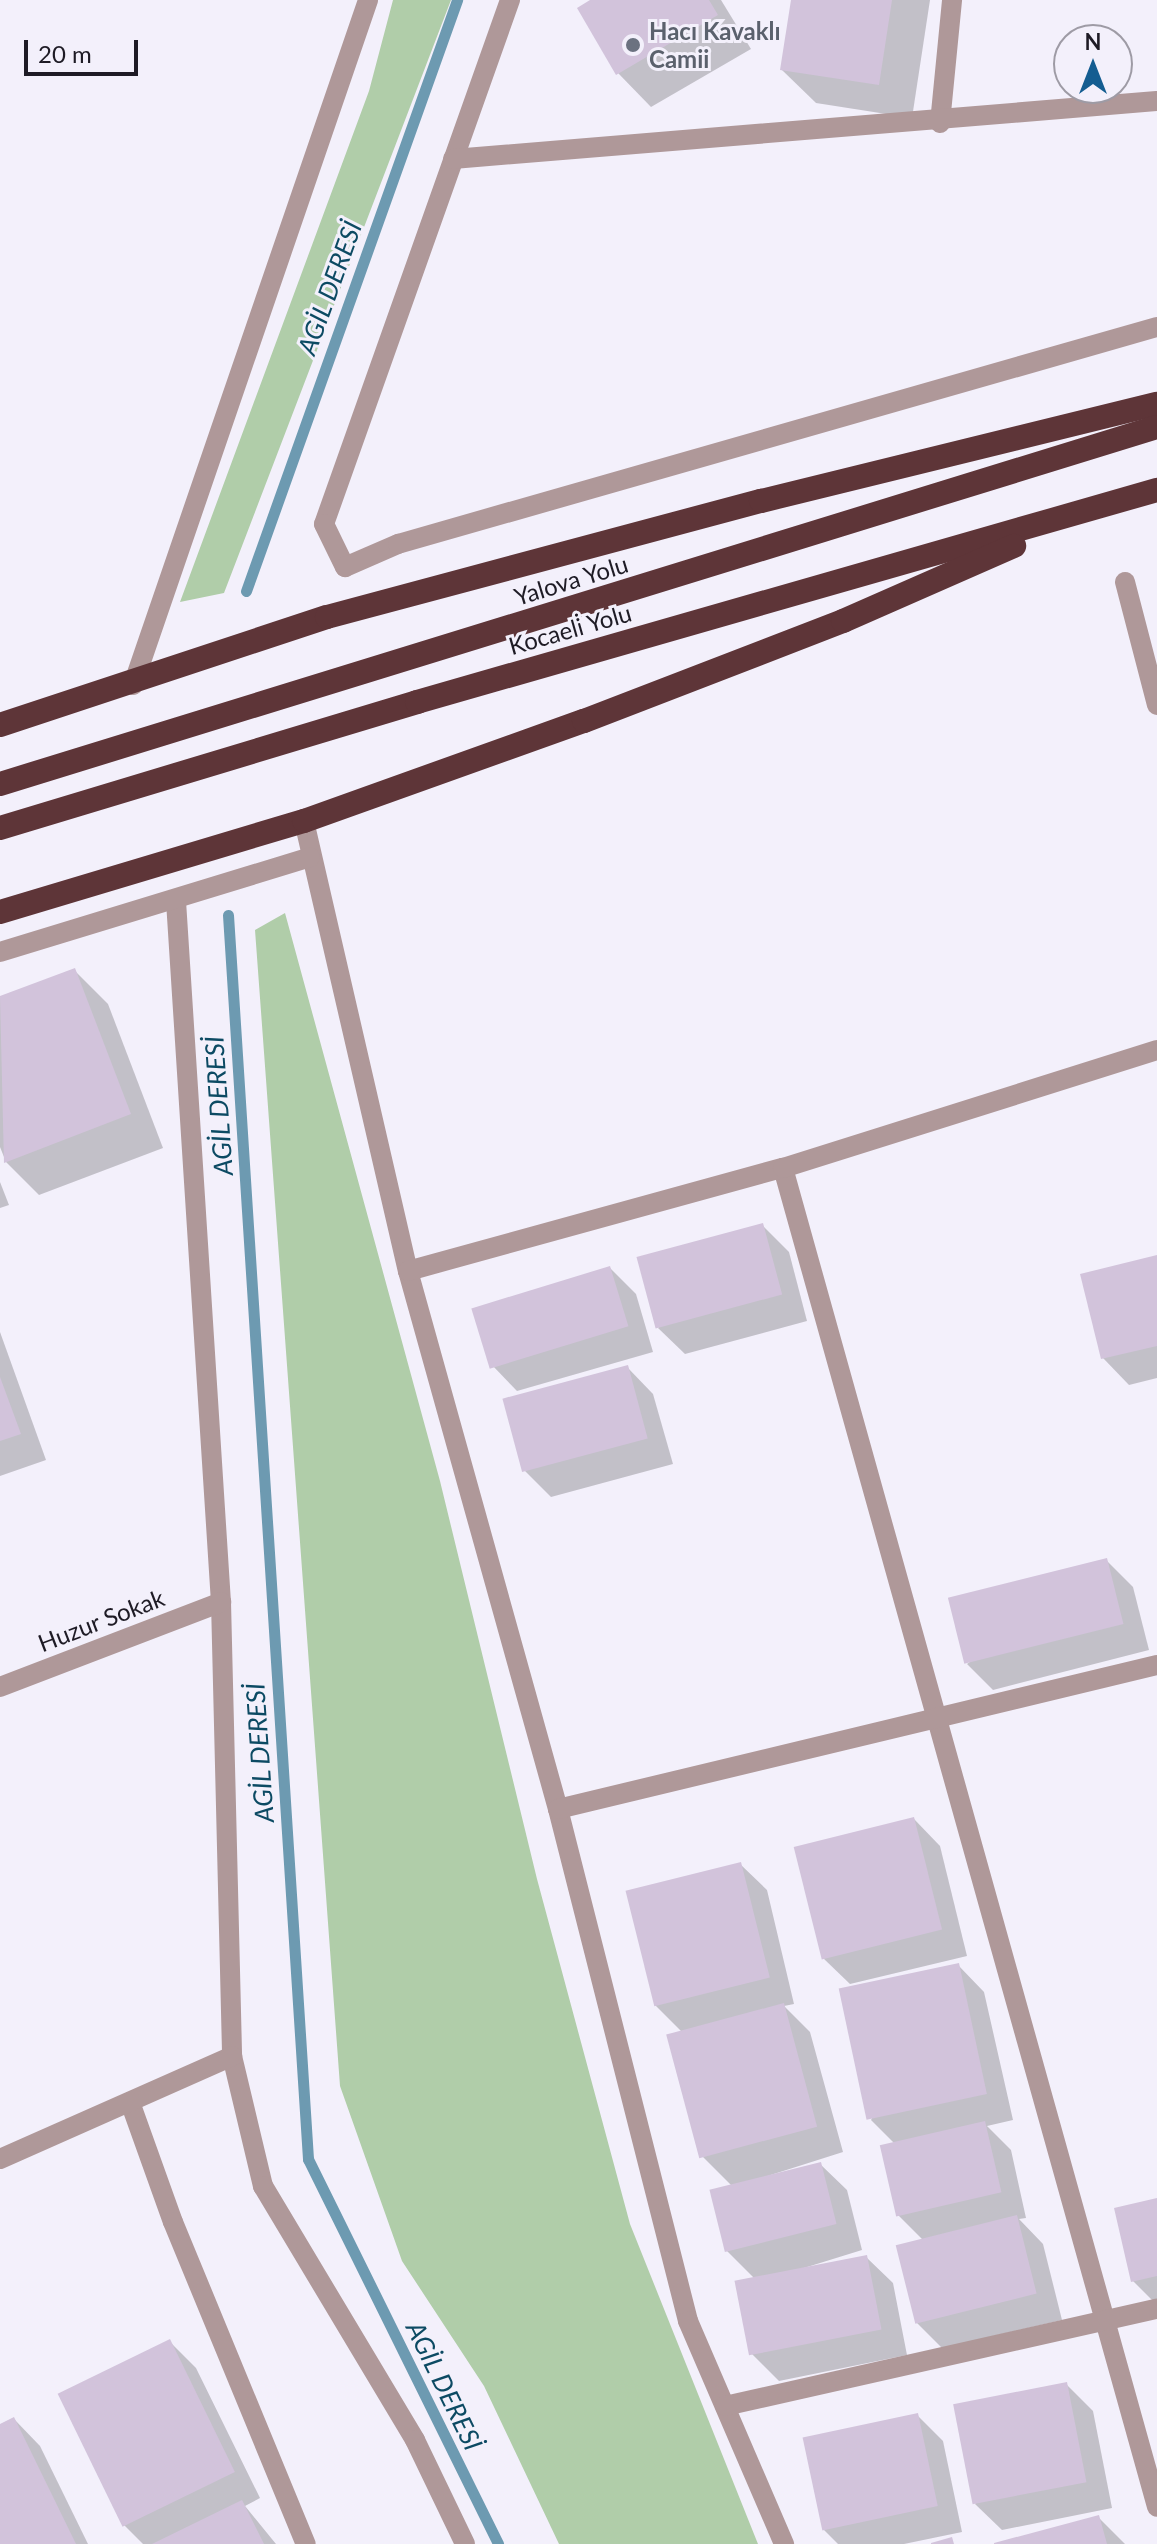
<!DOCTYPE html>
<html>
<head>
<meta charset="utf-8">
<style>
  body { margin:0 }
  #map { position:relative; width:1157px; height:2544px; overflow:hidden; background:#f3f0fb; font-family:Lato,sans-serif }
  div>[style] { position:absolute }
  .green>* { inset:0; background:#b0cda9 }
  .shadow>* { inset:0; background:#0003 }
  .stream>* { height:11px; margin:-5.5px; padding:0 5.5px; transform-origin:5.5px; border-radius:5.5px; background:#6d9ab1 }
  .building>* { inset:0; background:#d2c3db; transform-origin:0 0 }
  .minor>* { height:20px; margin:-10px; padding:0 10px; transform-origin:10px; border-radius:10px; background:#af9899 }
  .highway>* { height:24px; margin:-12px; padding:0 12px; transform-origin:12px; border-radius:12px; background:#5e3538 }
  .dots>* { width:22px; height:22px; translate:-50% -50%; box-sizing:border-box; border:4px solid #f3f0fb; border-radius:50% }
  span { translate:-50% -50%; white-space:nowrap; text-align:center; line-height:1.15; -webkit-text-stroke:6px #f3f0fb; paint-order:stroke }
  .worship-label { font-size:24px; color:#5b616d; font-weight:700 }
  .left { translate:0 -50%; text-align:left }
  .street-label { font-size:24px; color:#1e1b25 }
  .water-label { font-size:26px; color:#0c4a63; font-style:italic }
  .north { position:absolute; left:1053px; top:24px; width:80px; height:80px; box-sizing:border-box; background:#f3f0fb; border:2px solid #9e9ba5; border-radius:50%; rotate:0deg; font-size:22px; font-weight:700; line-height:32px; text-align:center; color:#1e1b25 }
  .north::after { content:''; display:block; margin:auto; width:28px; height:36px; background:#145d91; clip-path:polygon(50% 0,100% 100%,50% 72%,0 100%) }
  .scale { position:absolute; left:24px; top:40px; width:114px; height:36px; box-sizing:border-box; border:4px solid #1e1b25; border-top:0; padding-left:10px; font-size:24px; line-height:28px; white-space:nowrap; color:#1e1b25; -webkit-text-stroke:6px #f3f0fb; paint-order:stroke }
</style>
</head>
<body>
<div id="map">
  <div class="green">
    <div style="clip-path:polygon(393px 0,451px 0,224px 593px,180px 602px,369px 91px)"></div>
    <div style="clip-path:polygon(285px 913px,440px 1481px,537px 1879px,630px 2224px,758px 2544px,559px 2544px,484px 2386px,402px 2261px,340px 2086px,255px 930px)"></div>
  </div>
  <div class="shadow">
    <div style="clip-path:polygon(594px 0,721px 0,751px 49px,651px 107px,618px 73px)"></div>
    <div style="clip-path:polygon(793px 0,930px 0,912px 118px,816px 103px,782px 70px)"></div>
    <div style="clip-path:polygon(74px 970px,108px 1004px,163px 1148px,39px 1195px,6px 1162px,0 1147px,0 998px)"></div>
    <div style="clip-path:polygon(0 1182px,9px 1205px,0 1208px)"></div>
    <div style="clip-path:polygon(762px 1225px,789px 1252px,807px 1321px,685px 1354px,658px 1328px)"></div>
    <div style="clip-path:polygon(1157px 1257px,1157px 1378px,1129px 1385px,1103px 1358px)"></div>
    <div style="clip-path:polygon(610px 1268px,636px 1294px,653px 1352px,517px 1391px,491px 1364px)"></div>
    <div style="clip-path:polygon(0 1332px,46px 1460px,0 1476px)"></div>
    <div style="clip-path:polygon(627px 1367px,653px 1394px,673px 1464px,551px 1497px,525px 1471px)"></div>
    <div style="clip-path:polygon(1106px 1560px,1133px 1587px,1149px 1650px,993px 1690px,967px 1664px)"></div>
    <div style="clip-path:polygon(914px 1819px,940px 1846px,967px 1956px,850px 1984px,823px 1958px)"></div>
    <div style="clip-path:polygon(740px 1864px,767px 1890px,794px 2004px,784px 2006px,810px 2032px,843px 2152px,752px 2181px,820px 2164px,847px 2190px,862px 2250px,791px 2272px,866px 2257px,893px 2283px,907px 2355px,779px 2381px,752px 2354px,755px 2279px,727px 2251px,732px 2186px,703px 2157px,683px 2033px,654px 2004px)"></div>
    <div style="clip-path:polygon(958px 1965px,984px 1992px,1013px 2120px,987px 2126px,1011px 2150px,1026px 2218px,1019px 2219px,1043px 2244px,1062px 2320px,942px 2348px,916px 2322px,923px 2240px,897px 2214px,895px 2144px,871px 2120px)"></div>
    <div style="clip-path:polygon(1157px 2200px,1157px 2305px,1133px 2281px)"></div>
    <div style="clip-path:polygon(169px 2341px,196px 2368px,260px 2498px,245px 2506px,276px 2544px,143px 2544px,124px 2525px)"></div>
    <div style="clip-path:polygon(1066px 2384px,1093px 2411px,1112px 2508px,1002px 2530px,975px 2504px)"></div>
    <div style="clip-path:polygon(917px 2415px,943px 2441px,962px 2532px,904px 2544px,838px 2544px,823px 2529px)"></div>
    <div style="clip-path:polygon(14px 2419px,40px 2446px,88px 2544px,0 2544px,0 2426px)"></div>
    <div style="clip-path:polygon(1098px 2517px,1125px 2544px,998px 2544px)"></div>
  </div>
  <div class="stream">
    <div style="left:246px;top:591px;width:628px;rotate:-70.35deg"></div>
    <div style="left:228px;top:915px;width:1247px;rotate:86.32deg"></div>
    <div style="left:308px;top:2159px;width:429px;rotate:63.7deg"></div>
  </div>
  <div class="building">
    <div style="clip-path:polygon(590px 0,709px 0,718px 15px,616px 75px,577px 8px)"></div>
    <div style="clip-path:polygon(791px 0,892px 0,879px 85px,780px 70px)"></div>
    <div style="clip-path:polygon(75px 968px,131px 1114px,4px 1163px,0 996px)"></div>
    <div style="left:763px;top:1223px;width:74px;height:131px;rotate:75deg"></div>
    <div style="clip-path:polygon(1157px 1255px,1157px 1346px,1101px 1359px,1080px 1274px)"></div>
    <div style="left:610px;top:1266px;width:63px;height:145px;rotate:73deg"></div>
    <div style="left:628px;top:1365px;width:76px;height:130px;rotate:75deg"></div>
    <div style="clip-path:polygon(0 1377px,21px 1434px,0 1441px)"></div>
    <div style="left:1107px;top:1558px;width:68px;height:164px;rotate:76deg"></div>
    <div style="left:914px;top:1817px;width:116px;height:124px;rotate:76deg"></div>
    <div style="left:741px;top:1862px;width:119px;height:119px;rotate:76deg"></div>
    <div style="left:959px;top:1963px;width:134px;height:123px;rotate:78deg"></div>
    <div style="left:784px;top:2003px;width:128px;height:122px;rotate:75deg"></div>
    <div style="left:985px;top:2121px;width:73px;height:108px;rotate:77deg"></div>
    <div style="left:821px;top:2162px;width:64px;height:115px;rotate:76deg"></div>
    <div style="clip-path:polygon(1157px 2198px,1157px 2276px,1131px 2282px,1114px 2208px)"></div>
    <div style="left:1017px;top:2215px;width:81px;height:125px;rotate:76deg"></div>
    <div style="left:867px;top:2255px;width:76px;height:135px;rotate:79deg"></div>
    <div style="left:170px;top:2339px;width:148px;height:125px;rotate:64deg"></div>
    <div style="left:1067px;top:2382px;width:102px;height:116px;rotate:79deg"></div>
    <div style="left:918px;top:2413px;width:95px;height:118px;rotate:78deg"></div>
    <div style="clip-path:polygon(14px 2417px,76px 2544px,0 2544px,0 2424px)"></div>
    <div style="clip-path:polygon(242px 2500px,264px 2544px,152px 2544px)"></div>
    <div style="clip-path:polygon(1099px 2515px,1107px 2544px,994px 2544px,994px 2543px)"></div>
    <div style="clip-path:polygon(952px 2537px,954px 2544px,931px 2544px,931px 2543px)"></div>
  </div>
  <div class="minor">
    <div style="left:510px;top:0;width:556px;rotate:109.54deg"></div>
    <div style="left:324px;top:524px;width:48px;rotate:64deg"></div>
    <div style="left:345px;top:567px;width:58px;rotate:-23.5deg"></div>
    <div style="left:398px;top:544px;width:789px;rotate:-15.96deg"></div>
    <div style="left:940px;top:123px;width:124px;rotate:-84.4deg"></div>
    <div style="left:453px;top:159px;width:706px;rotate:-4.71deg"></div>
    <div style="left:1125px;top:582px;width:127px;rotate:75.4deg"></div>
    <div style="left:133px;top:685px;width:724px;rotate:-71.06deg"></div>
    <div style="left:304px;top:821px;width:462px;rotate:77deg"></div>
    <div style="left:408px;top:1271px;width:559px;rotate:74.42deg"></div>
    <div style="left:558px;top:1809px;width:528px;rotate:75.75deg"></div>
    <div style="left:688px;top:2321px;width:243px;rotate:66.7deg"></div>
    <div style="left:176px;top:901px;width:702px;rotate:86.33deg"></div>
    <div style="left:221px;top:1602px;width:454px;rotate:88.6deg"></div>
    <div style="left:232px;top:2056px;width:134px;rotate:76.6deg"></div>
    <div style="left:263px;top:2186px;width:296px;rotate:59.1deg"></div>
    <div style="left:415px;top:2440px;width:115px;rotate:64.3deg"></div>
    <div style="left:0;top:952px;width:324px;rotate:-17deg"></div>
    <div style="left:783px;top:1168px;width:1390px;rotate:74.39deg"></div>
    <div style="left:408px;top:1271px;width:389px;rotate:-15.4deg"></div>
    <div style="left:783px;top:1168px;width:392px;rotate:-17.5deg"></div>
    <div style="left:0;top:1687px;width:237px;rotate:-21deg"></div>
    <div style="left:558px;top:1809px;width:616px;rotate:-13.52deg"></div>
    <div style="left:130px;top:2102px;width:127px;rotate:70.3deg"></div>
    <div style="left:173px;top:2222px;width:348px;rotate:67.6deg"></div>
    <div style="left:0;top:2159px;width:254px;rotate:-23.9deg"></div>
    <div style="left:725px;top:2406px;width:443px;rotate:-12.7deg"></div>
  </div>
  <div class="highway">
    <div style="left:0;top:725px;width:344px;rotate:-18.3deg"></div>
    <div style="left:327px;top:617px;width:449px;rotate:-15deg"></div>
    <div style="left:761px;top:501px;width:408px;rotate:-13.8deg"></div>
    <div style="left:0;top:784px;width:1211px;rotate:-17.15deg"></div>
    <div style="left:0;top:828px;width:436px;rotate:-16.8deg"></div>
    <div style="left:417px;top:702px;width:770px;rotate:-15.99deg"></div>
    <div style="left:0;top:912px;width:317px;rotate:-16.7deg"></div>
    <div style="left:304px;top:821px;width:297px;rotate:-19.7deg"></div>
    <div style="left:584px;top:721px;width:278px;rotate:-21.1deg"></div>
    <div style="left:843px;top:621px;width:187px;rotate:-23.7deg"></div>
  </div>
  <div class="dots">
    <div style="left:633px;top:45px;background:#6b7280"></div>
  </div>
  <div class="worship-label">
    <span class="left" style="left:649px;top:45px">Hacı Kavaklı<br>Camii</span>
  </div>
  <div class="street-label">
    <span style="left:571px;top:580px;rotate:-17deg">Yalova Yolu</span>
    <span style="left:570px;top:629px;rotate:-16deg">Kocaeli̇ Yolu</span>
    <span style="left:101px;top:1620px;rotate:-21deg">Huzur Sokak</span>
  </div>
  <div class="water-label">
    <span style="left:330px;top:288px;rotate:-70deg">AGİL DERESİ</span>
    <span style="left:219px;top:1106px;rotate:-94deg">AGİL DERESİ</span>
    <span style="left:260px;top:1753px;rotate:-94deg">AGİL DERESİ</span>
    <span style="left:444px;top:2386px;rotate:64deg">AGİL DERESİ</span>
  </div>
  <div class="north">N</div>
  <div class="scale">20 m</div>
</div>
</body>
</html>
